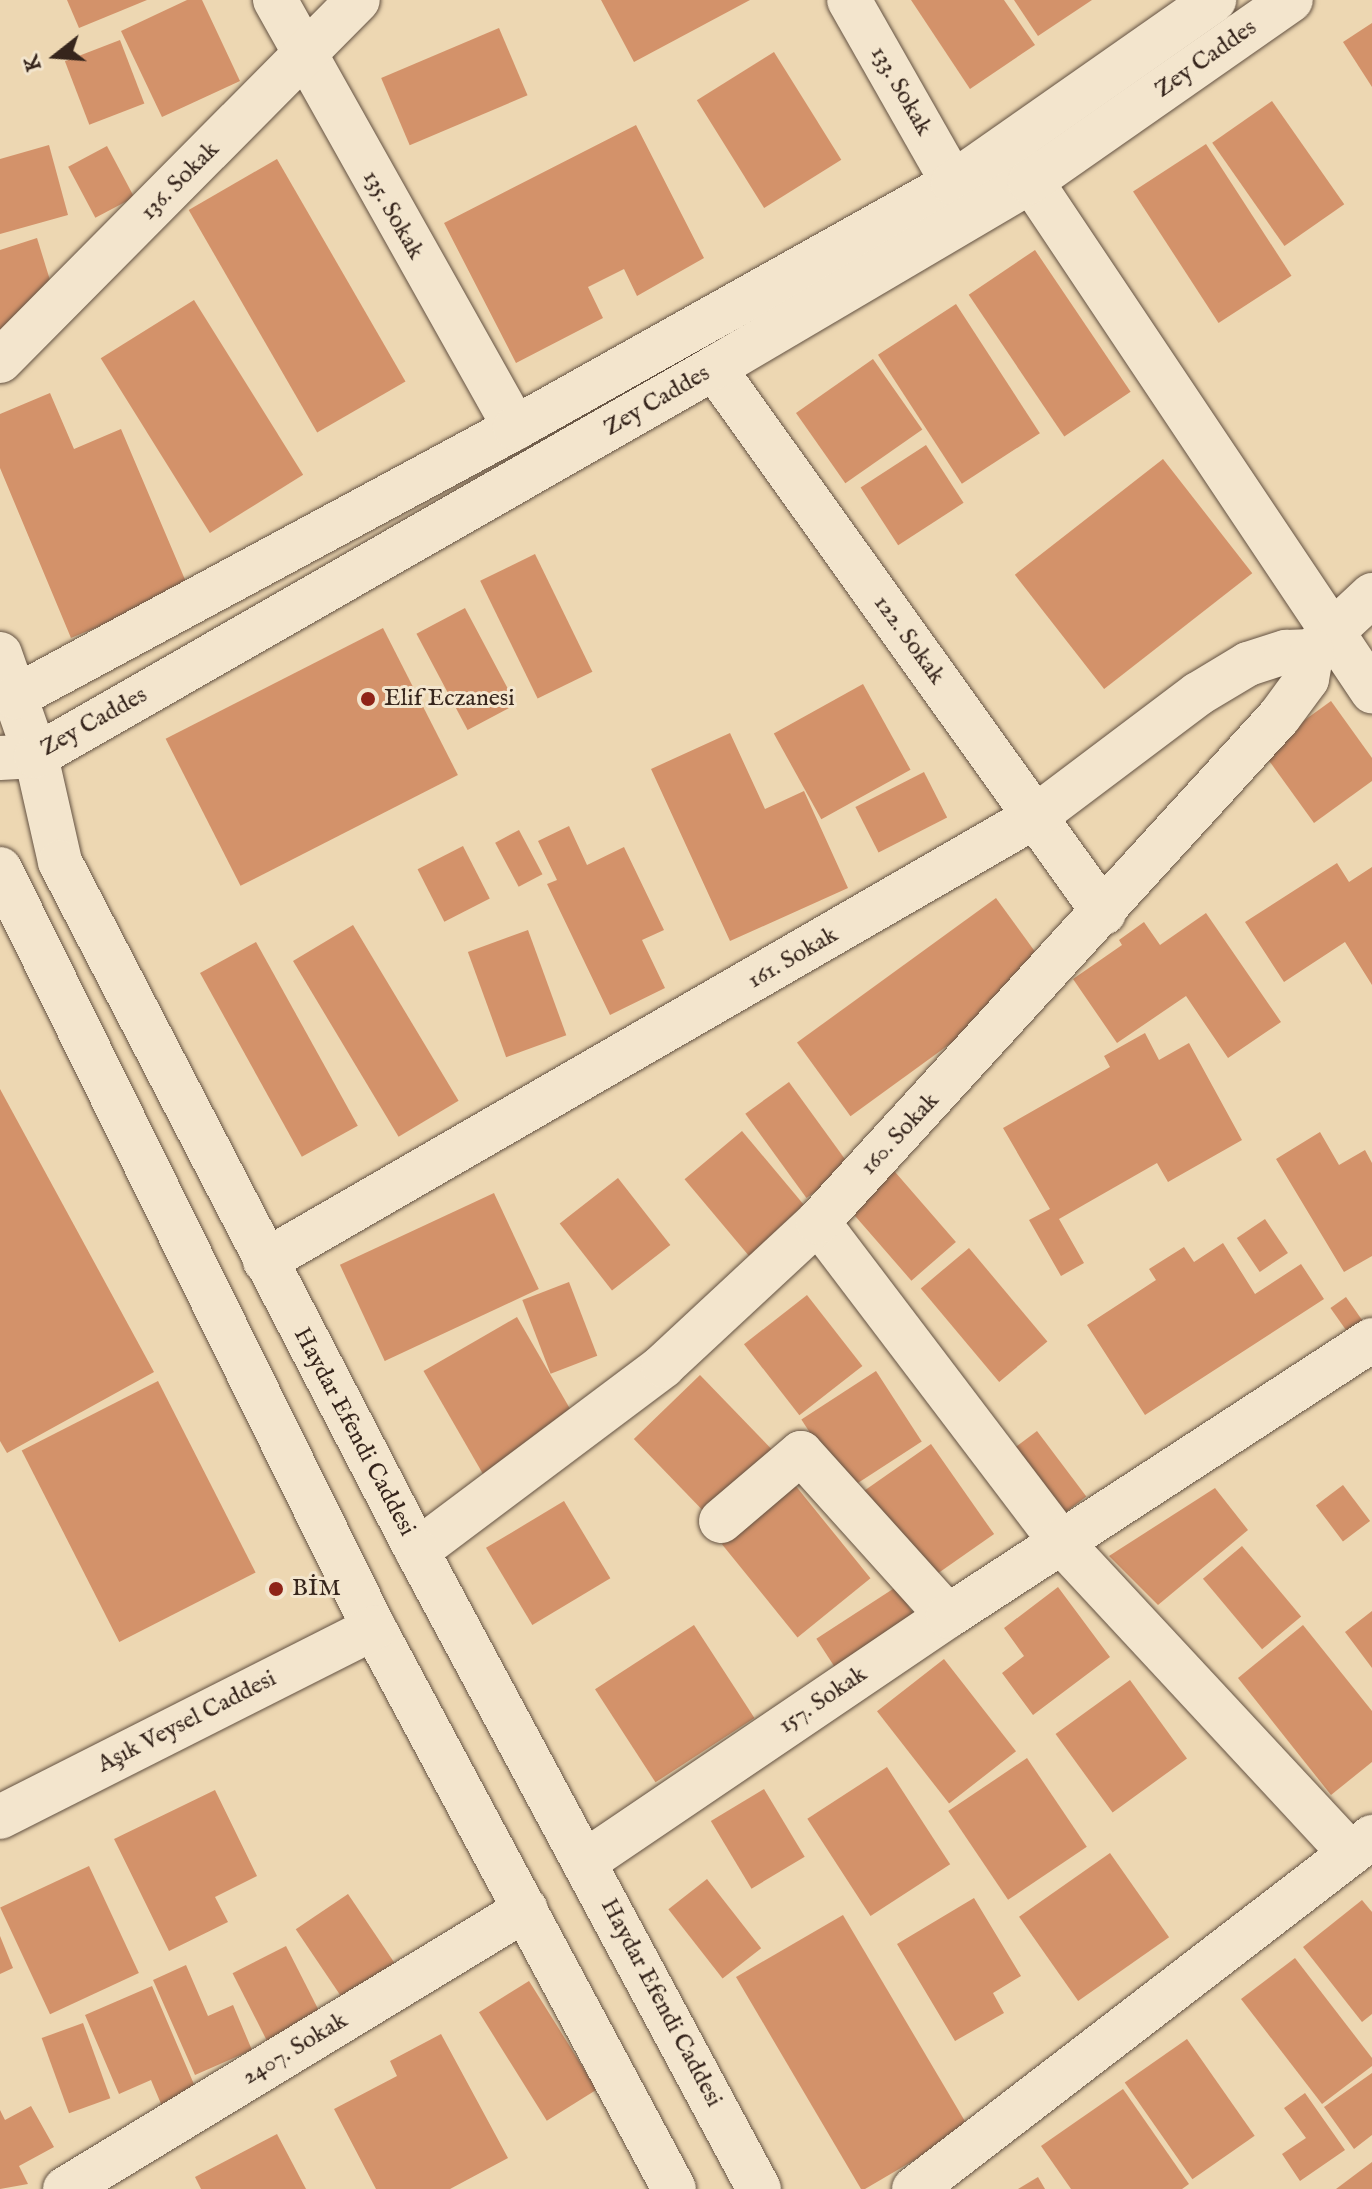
<!DOCTYPE html>
<html>
<head>
<meta charset="utf-8">
<style>
  body { margin:0 }
  #map { position:relative; width:1372px; height:2189px; overflow:hidden; background:#edd7b2; font-family:"IM FELL English",serif }
  div>[style] { position:absolute }
  .building>* { inset:0; background:#d3926a; transform-origin:0 0 }
  .roads { filter:drop-shadow(0 0 2px #645242) drop-shadow(0 0 2px #645242) }
  .street>* { height:44px; margin:-22px; padding:0 22px; transform-origin:22px; border-radius:22px; background:#f3e5cd }
  .secondary>* { height:44px; margin:-22px; padding:0 22px; transform-origin:22px; border-radius:22px; background:#f3e5cd }
  .dots>* { width:22px; height:22px; translate:-50% -50%; box-sizing:border-box; border:4px solid #f3e5cd; border-radius:50% }
  span { translate:-50% -50%; white-space:nowrap; text-align:center; line-height:1.15; -webkit-text-stroke:6px #f3e5cd; paint-order:stroke }
  .street-label { font-size:24px; color:#36251c }
  .poi-label { font-size:24px; color:#36251c }
  .left { translate:0 -50%; text-align:left }
  .north { position:absolute; left:16px; top:16px; width:80px; height:80px; -webkit-text-stroke:6px #f3e5cd; paint-order:stroke; rotate:253deg; font-size:22px; font-weight:700; line-height:32px; text-align:center; color:#36251c }
  .north::after { content:''; display:block; margin:auto; width:28px; height:36px; background:#36251c; clip-path:polygon(50% 0,100% 100%,50% 72%,0 100%) }
</style>
</head>
<body>
<div id="map">
  <div class="building">
    <div style="clip-path:polygon(67px 0,147px 0,79px 28px)"></div>
    <div style="clip-path:polygon(187px 0,202px 0,240px 81px,162px 117px,121px 31px)"></div>
    <div style="clip-path:polygon(601px 0,750px 0,634px 62px)"></div>
    <div style="clip-path:polygon(911px 0,1004px 0,1035px 45px,970px 89px)"></div>
    <div style="clip-path:polygon(1014px 0,1092px 0,1038px 36px)"></div>
    <div style="clip-path:polygon(1372px 23px,1372px 87px,1343px 42px)"></div>
    <div style="left:499px;top:28px;width:73px;height:128px;rotate:67deg"></div>
    <div style="left:120px;top:40px;width:68px;height:59px;rotate:69deg"></div>
    <div style="left:774px;top:52px;width:127px;height:91px;rotate:58deg"></div>
    <div style="left:1272px;top:101px;width:126px;height:73px;rotate:55deg"></div>
    <div style="clip-path:polygon(636px 125px,704px 258px,637px 296px,624px 269px,588px 287px,603px 318px,516px 363px,444px 223px)"></div>
    <div style="left:1206px;top:144px;width:157px;height:87px;rotate:57deg"></div>
    <div style="clip-path:polygon(49px 145px,68px 215px,0 234px,0 159px)"></div>
    <div style="left:107px;top:146px;width:58px;height:44px;rotate:62deg"></div>
    <div style="left:277px;top:159px;width:257px;height:102px;rotate:60deg"></div>
    <div style="clip-path:polygon(37px 238px,54px 293px,0 338px,0 250px)"></div>
    <div style="left:1035px;top:250px;width:171px;height:80px;rotate:56deg"></div>
    <div style="left:194px;top:300px;width:206px;height:110px;rotate:58deg"></div>
    <div style="left:956px;top:304px;width:154px;height:93px;rotate:57deg"></div>
    <div style="left:873px;top:359px;width:86px;height:94px;rotate:55deg"></div>
    <div style="clip-path:polygon(50px 393px,74px 449px,121px 429px,189px 589px,71px 638px,0 468px,0 414px)"></div>
    <div style="left:926px;top:445px;width:69px;height:78px;rotate:57deg"></div>
    <div style="left:1163px;top:459px;width:145px;height:188px;rotate:52deg"></div>
    <div style="left:535px;top:554px;width:131px;height:61px;rotate:64deg"></div>
    <div style="left:465px;top:608px;width:109px;height:55px;rotate:62deg"></div>
    <div style="left:383px;top:628px;width:165px;height:244px;rotate:63deg"></div>
    <div style="left:863px;top:684px;width:98px;height:102px;rotate:61deg"></div>
    <div style="clip-path:polygon(1331px 701px,1372px 758px,1372px 781px,1314px 823px,1262px 751px)"></div>
    <div style="clip-path:polygon(730px 733px,765px 809px,804px 791px,848px 888px,730px 941px,651px 769px)"></div>
    <div style="left:924px;top:772px;width:51px;height:77px;rotate:63deg"></div>
    <div style="clip-path:polygon(569px 826px,587px 865px,624px 847px,664px 930px,642px 940px,665px 988px,610px 1015px,547px 884px,557px 880px,538px 841px)"></div>
    <div style="left:519px;top:830px;width:50px;height:27px;rotate:62deg"></div>
    <div style="left:463px;top:846px;width:59px;height:51px;rotate:63deg"></div>
    <div style="clip-path:polygon(1337px 863px,1349px 882px,1372px 867px,1372px 985px,1345px 942px,1284px 982px,1245px 922px)"></div>
    <div style="left:996px;top:898px;width:91px;height:246px;rotate:54deg"></div>
    <div style="clip-path:polygon(1206px 913px,1281px 1022px,1228px 1058px,1186px 996px,1117px 1043px,1073px 979px,1122px 945px,1119px 940px,1144px 922px,1160px 945px)"></div>
    <div style="left:353px;top:925px;width:205px;height:70px;rotate:59deg"></div>
    <div style="left:528px;top:930px;width:112px;height:64px;rotate:70deg"></div>
    <div style="left:256px;top:942px;width:210px;height:64px;rotate:61deg"></div>
    <div style="clip-path:polygon(1145px 1033px,1159px 1060px,1189px 1043px,1242px 1140px,1168px 1182px,1157px 1163px,1059px 1219px,1084px 1263px,1061px 1276px,1029px 1220px,1050px 1209px,1003px 1128px,1110px 1067px,1104px 1056px)"></div>
    <div style="left:789px;top:1082px;width:104px;height:54px;rotate:54deg"></div>
    <div style="clip-path:polygon(0 1089px,154px 1372px,7px 1453px,0 1441px)"></div>
    <div style="left:742px;top:1131px;width:103px;height:75px;rotate:50deg"></div>
    <div style="clip-path:polygon(1320px 1132px,1339px 1165px,1365px 1150px,1372px 1163px,1372px 1256px,1344px 1272px,1276px 1159px)"></div>
    <div style="left:889px;top:1165px;width:102px;height:59px;rotate:49deg"></div>
    <div style="left:618px;top:1178px;width:85px;height:74px;rotate:52deg"></div>
    <div style="left:494px;top:1193px;width:106px;height:170px;rotate:65deg"></div>
    <div style="left:1265px;top:1219px;width:41px;height:34px;rotate:56deg"></div>
    <div style="clip-path:polygon(1223px 1243px,1255px 1294px,1301px 1264px,1324px 1299px,1145px 1415px,1087px 1325px,1156px 1280px,1149px 1269px,1184px 1247px,1194px 1262px)"></div>
    <div style="left:969px;top:1248px;width:122px;height:63px;rotate:50deg"></div>
    <div style="left:569px;top:1282px;width:79px;height:50px;rotate:69deg"></div>
    <div style="left:807px;top:1295px;width:90px;height:80px;rotate:52deg"></div>
    <div style="left:1346px;top:1297px;width:32px;height:19px;rotate:55deg"></div>
    <div style="left:517px;top:1317px;width:121px;height:108px;rotate:60deg"></div>
    <div style="left:876px;top:1371px;width:84px;height:89px;rotate:57deg"></div>
    <div style="left:700px;top:1375px;width:115px;height:92px;rotate:46deg"></div>
    <div style="left:158px;top:1381px;width:215px;height:153px;rotate:63deg"></div>
    <div style="left:1037px;top:1431px;width:82px;height:39px;rotate:53deg"></div>
    <div style="left:931px;top:1444px;width:110px;height:85px;rotate:55deg"></div>
    <div style="left:795px;top:1485px;width:120px;height:94px;rotate:51deg"></div>
    <div style="left:1343px;top:1485px;width:45px;height:34px;rotate:53deg"></div>
    <div style="clip-path:polygon(1215px 1488px,1248px 1530px,1158px 1605px,1109px 1556px)"></div>
    <div style="left:564px;top:1501px;width:90px;height:91px;rotate:59deg"></div>
    <div style="left:1242px;top:1546px;width:92px;height:51px;rotate:50deg"></div>
    <div style="left:896px;top:1587px;width:48px;height:95px;rotate:57deg"></div>
    <div style="clip-path:polygon(1058px 1587px,1110px 1657px,1033px 1715px,1002px 1673px,1024px 1656px,1004px 1628px)"></div>
    <div style="clip-path:polygon(1372px 1611px,1372px 1668px,1345px 1632px)"></div>
    <div style="left:694px;top:1625px;width:111px;height:118px;rotate:57deg"></div>
    <div style="clip-path:polygon(1303px 1625px,1372px 1711px,1372px 1762px,1331px 1795px,1238px 1678px)"></div>
    <div style="left:944px;top:1659px;width:117px;height:85px;rotate:52deg"></div>
    <div style="left:1130px;top:1680px;width:97px;height:92px;rotate:54deg"></div>
    <div style="left:1027px;top:1758px;width:107px;height:95px;rotate:56deg"></div>
    <div style="left:887px;top:1767px;width:116px;height:95px;rotate:57deg"></div>
    <div style="left:764px;top:1789px;width:79px;height:62px;rotate:59deg"></div>
    <div style="clip-path:polygon(215px 1790px,257px 1876px,215px 1897px,228px 1922px,169px 1951px,114px 1839px)"></div>
    <div style="left:1110px;top:1853px;width:103px;height:111px;rotate:55deg"></div>
    <div style="left:89px;top:1866px;width:118px;height:98px;rotate:65deg"></div>
    <div style="left:707px;top:1879px;width:88px;height:49px;rotate:52deg"></div>
    <div style="left:348px;top:1894px;width:92px;height:63px;rotate:56deg"></div>
    <div style="clip-path:polygon(974px 1898px,1021px 1976px,993px 1993px,1004px 2013px,955px 2041px,897px 1944px)"></div>
    <div style="clip-path:polygon(1362px 1900px,1372px 1912px,1372px 2014px,1362px 2022px,1303px 1947px)"></div>
    <div style="clip-path:polygon(843px 1915px,969px 2128px,865px 2189px,861px 2189px,736px 1977px)"></div>
    <div style="clip-path:polygon(0 1936px,13px 1968px,0 1974px)"></div>
    <div style="left:286px;top:1946px;width:85px;height:60px;rotate:63deg"></div>
    <div style="clip-path:polygon(1295px 1958px,1372px 2058px,1372px 2066px,1322px 2104px,1241px 1999px)"></div>
    <div style="clip-path:polygon(186px 1965px,208px 2016px,233px 2005px,252px 2050px,195px 2075px,153px 1980px)"></div>
    <div style="left:529px;top:1981px;width:128px;height:59px;rotate:58deg"></div>
    <div style="clip-path:polygon(152px 1986px,202px 2103px,167px 2118px,151px 2080px,119px 2094px,85px 2015px)"></div>
    <div style="left:83px;top:2023px;width:80px;height:44px;rotate:70deg"></div>
    <div style="clip-path:polygon(441px 2034px,508px 2158px,450px 2189px,376px 2189px,334px 2109px,397px 2076px,390px 2061px)"></div>
    <div style="left:1187px;top:2039px;width:118px;height:76px;rotate:55deg"></div>
    <div style="clip-path:polygon(1372px 2073px,1372px 2135px,1354px 2149px,1324px 2107px)"></div>
    <div style="clip-path:polygon(1123px 2089px,1189px 2184px,1182px 2189px,1071px 2189px,1041px 2146px)"></div>
    <div style="clip-path:polygon(1305px 2093px,1345px 2150px,1300px 2181px,1282px 2154px,1306px 2138px,1284px 2108px)"></div>
    <div style="clip-path:polygon(31px 2106px,54px 2147px,19px 2166px,28px 2184px,0 2189px,0 2110px,5px 2120px)"></div>
    <div style="clip-path:polygon(277px 2134px,306px 2189px,201px 2189px,195px 2177px)"></div>
    <div style="clip-path:polygon(1372px 2162px,1372px 2189px,1336px 2189px)"></div>
    <div style="clip-path:polygon(1038px 2177px,1045px 2189px,1018px 2189px)"></div>
  </div>
  <div class="roads">
    <div class="street">
      <div style="left:275px;top:0;width:491px;rotate:60.7deg"></div>
      <div style="left:849px;top:0;width:210px;rotate:60.4deg"></div>
      <div style="left:1011px;top:151px;width:650px;rotate:56.24deg"></div>
      <div style="left:0;top:361px;width:508px;rotate:-45.24deg"></div>
      <div style="left:714px;top:368px;width:670px;rotate:54.41deg"></div>
      <div style="left:1312px;top:651px;width:82px;rotate:-43deg"></div>
      <div style="left:818px;top:1222px;width:402px;rotate:52.8deg"></div>
      <div style="left:1061px;top:1542px;width:425px;rotate:47.1deg"></div>
      <div style="left:265px;top:1261px;width:890px;rotate:-29.99deg"></div>
      <div style="left:1036px;top:816px;width:203px;rotate:-37deg"></div>
      <div style="left:1198px;top:694px;width:58px;rotate:-31deg"></div>
      <div style="left:1248px;top:664px;width:40px;rotate:-18deg"></div>
      <div style="left:1286px;top:652px;width:26px;rotate:-2deg"></div>
      <div style="left:721px;top:1521px;width:105px;rotate:-40.4deg"></div>
      <div style="left:801px;top:1453px;width:219px;rotate:48deg"></div>
      <div style="left:417px;top:1551px;width:308px;rotate:-36.9deg"></div>
      <div style="left:663px;top:1366px;width:212px;rotate:-42.9deg"></div>
      <div style="left:818px;top:1222px;width:684px;rotate:-47.61deg"></div>
      <div style="left:1279px;top:717px;width:47px;rotate:-53.6deg"></div>
      <div style="left:1307px;top:679px;width:28px;rotate:-80deg"></div>
      <div style="left:586px;top:1861px;width:437px;rotate:-34.1deg"></div>
      <div style="left:948px;top:1616px;width:506px;rotate:-33.06deg"></div>
      <div style="left:65px;top:2189px;width:539px;rotate:-31.27deg"></div>
      <div style="left:914px;top:2189px;width:578px;rotate:-37.54deg"></div>
    </div>
    <div class="secondary">
      <div style="left:0;top:654px;width:108px;rotate:70.6deg"></div>
      <div style="left:36px;top:756px;width:109px;rotate:77.2deg"></div>
      <div style="left:60px;top:862px;width:776px;rotate:62.61deg"></div>
      <div style="left:417px;top:1551px;width:724px;rotate:61.81deg"></div>
      <div style="left:0;top:696px;width:15px;rotate:4deg"></div>
      <div style="left:15px;top:697px;width:568px;rotate:-28.28deg"></div>
      <div style="left:515px;top:428px;width:502px;rotate:-29.22deg"></div>
      <div style="left:953px;top:183px;width:319px;rotate:-35deg"></div>
      <div style="left:0;top:758px;width:36px;rotate:-3deg"></div>
      <div style="left:36px;top:756px;width:781px;rotate:-29.78deg"></div>
      <div style="left:714px;top:368px;width:367px;rotate:-30.5deg"></div>
      <div style="left:1030px;top:182px;width:318px;rotate:-34.9deg"></div>
      <div style="left:0;top:869px;width:846px;rotate:63.77deg"></div>
      <div style="left:374px;top:1628px;width:636px;rotate:61.86deg"></div>
      <div style="left:0;top:1817px;width:419px;rotate:-26.8deg"></div>
    </div>
  </div>
  <div class="dots">
    <div style="left:368px;top:699px;background:#8f2418"></div>
    <div style="left:276px;top:1589px;background:#8f2418"></div>
  </div>
  <div class="street-label">
    <span style="left:1206px;top:59px;rotate:-35deg">Zey Caddes</span>
    <span style="left:901px;top:91px;rotate:60deg">133. Sokak</span>
    <span style="left:180px;top:181px;rotate:-45deg">136. Sokak</span>
    <span style="left:393px;top:215px;rotate:60deg">135. Sokak</span>
    <span style="left:657px;top:401px;rotate:-30deg">Zey Caddes</span>
    <span style="left:909px;top:640px;rotate:54deg">122. Sokak</span>
    <span style="left:94px;top:722px;rotate:-29deg">Zey Caddes</span>
    <span style="left:793px;top:958px;rotate:-30deg">161. Sokak</span>
    <span style="left:900px;top:1134px;rotate:-47deg">160. Sokak</span>
    <span style="left:354px;top:1432px;rotate:62deg">Haydar Efendi Caddesi</span>
    <span style="left:823px;top:1700px;rotate:-34deg">157. Sokak</span>
    <span style="left:187px;top:1722px;rotate:-27deg">Aşık Veysel Caddesi</span>
    <span style="left:661px;top:2003px;rotate:62deg">Haydar Efendi Caddesi</span>
    <span style="left:295px;top:2049px;rotate:-31deg">2407. Sokak</span>
  </div>
  <div class="poi-label">
    <span class="left" style="left:384px;top:699px">Elif Eczanesi</span>
    <span class="left" style="left:292px;top:1589px">BİM</span>
  </div>
  <div class="north">K</div>
</div>
</body>
</html>
